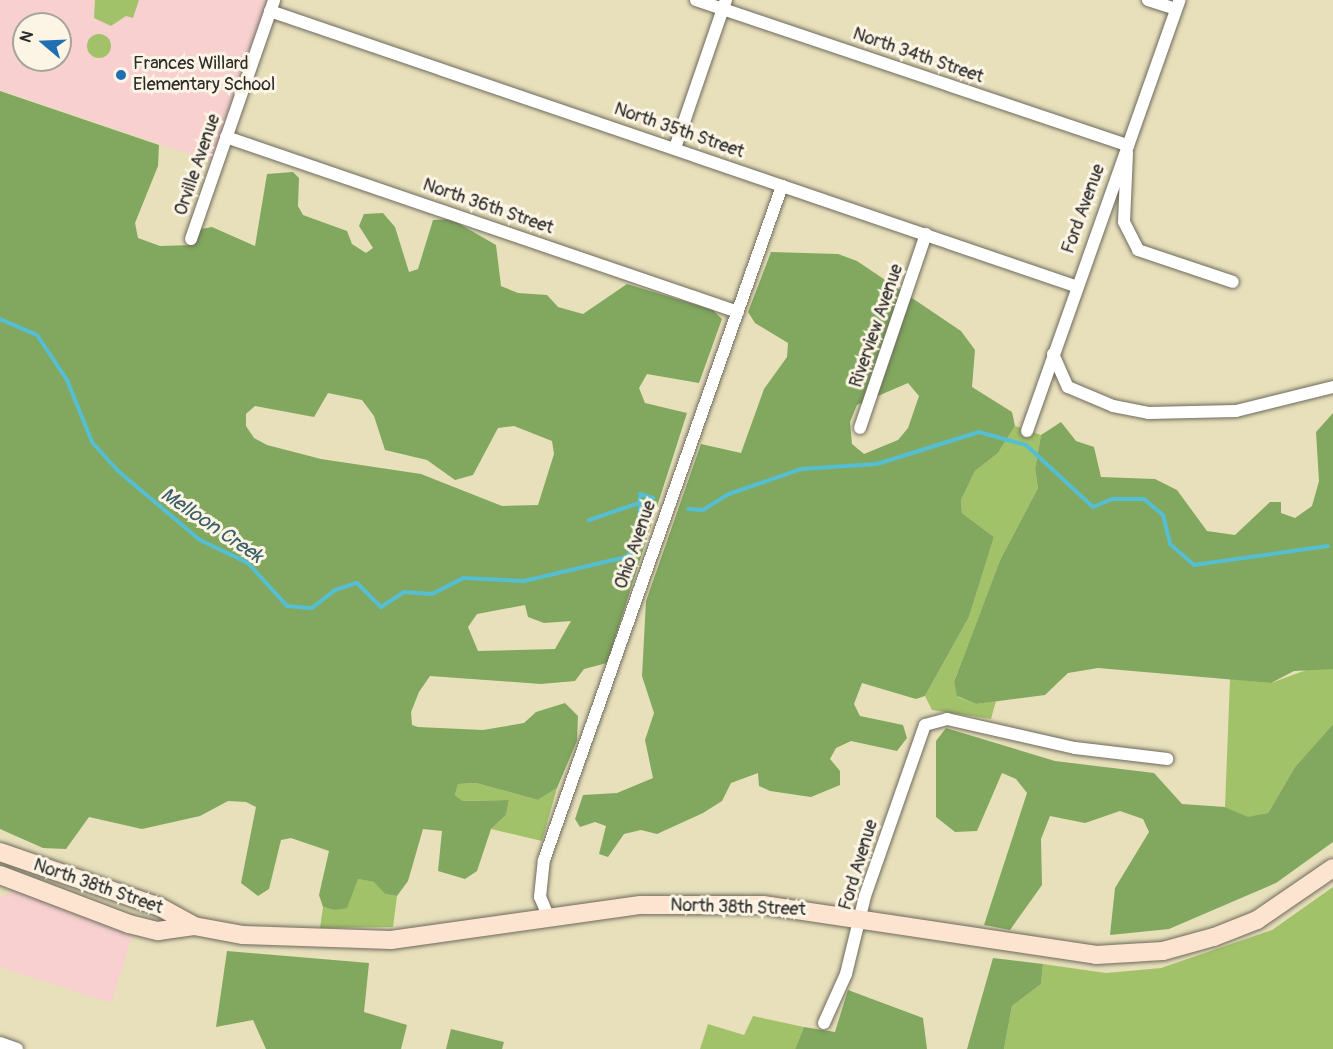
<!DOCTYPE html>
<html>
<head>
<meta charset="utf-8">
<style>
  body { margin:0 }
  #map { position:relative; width:1333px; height:1049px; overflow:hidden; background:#e8e0bb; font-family:Pangolin,sans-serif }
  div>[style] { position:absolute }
  .built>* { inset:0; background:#f7d0cf }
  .green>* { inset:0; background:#a2c26a }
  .round { border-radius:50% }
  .forest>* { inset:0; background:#81a85e }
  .stream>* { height:4px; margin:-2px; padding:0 2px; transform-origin:2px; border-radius:2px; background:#56bed3 }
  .roads { filter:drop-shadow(0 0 2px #6d6a5d) drop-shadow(0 0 2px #6d6a5d) }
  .street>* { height:12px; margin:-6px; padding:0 6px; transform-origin:6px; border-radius:6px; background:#fff }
  .secondary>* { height:18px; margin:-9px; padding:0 9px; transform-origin:9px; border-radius:9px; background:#fde4d1 }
  .dots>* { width:16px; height:16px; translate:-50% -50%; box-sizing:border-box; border:3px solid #fcf5e5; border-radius:50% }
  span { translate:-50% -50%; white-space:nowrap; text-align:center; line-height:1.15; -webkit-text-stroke:6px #fcf5e5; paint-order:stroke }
  .street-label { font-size:18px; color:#2b2b2b }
  .poi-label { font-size:18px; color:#2b2b2b }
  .left { translate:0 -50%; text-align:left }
  .water-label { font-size:20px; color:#3a5e66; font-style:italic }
  .north { position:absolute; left:12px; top:12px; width:60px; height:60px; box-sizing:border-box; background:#fcf5e5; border:2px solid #a8a49b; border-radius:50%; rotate:289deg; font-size:16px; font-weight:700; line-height:24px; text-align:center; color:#2b2b2b }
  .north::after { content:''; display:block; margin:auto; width:21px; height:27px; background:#1f6fb2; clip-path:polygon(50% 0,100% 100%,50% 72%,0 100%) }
</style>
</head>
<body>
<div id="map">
  <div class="built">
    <div style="clip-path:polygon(evenodd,0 0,268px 0,213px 162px,0 90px,0 0,24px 24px,60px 24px,60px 60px,24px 60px,24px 24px)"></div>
    <div style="clip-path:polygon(16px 888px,134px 932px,111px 1003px,0 967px,0 898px)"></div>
  </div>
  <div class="green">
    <div style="clip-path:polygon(95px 0,139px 0,133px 18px,126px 16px,111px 26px,94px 18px)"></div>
    <div class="round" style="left:87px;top:34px;width:24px;height:24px"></div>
    <div style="clip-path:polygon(1015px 426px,1041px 435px,1035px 469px,1038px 488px,1000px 560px,954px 682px,958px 697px,976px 704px,996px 701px,991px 719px,932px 710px,925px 696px,969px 617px,994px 537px,962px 513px,961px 500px,975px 471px,998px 453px)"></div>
    <div style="clip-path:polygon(1317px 666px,1333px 669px,1333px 724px,1295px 767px,1268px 813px,1248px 818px,1225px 807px,1230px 679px,1271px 683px)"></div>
    <div style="clip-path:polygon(476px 783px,538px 800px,557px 788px,542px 841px,491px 829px,506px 815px,509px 800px,461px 801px,455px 795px,458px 784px)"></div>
    <div style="clip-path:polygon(358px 879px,375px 882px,385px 894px,397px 896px,393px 927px,320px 928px,323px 907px,334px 910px)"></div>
    <div style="clip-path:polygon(1333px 887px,1333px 1049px,1004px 1049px,1012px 1006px,1041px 984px,1043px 964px,1106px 973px,1161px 968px,1272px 930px)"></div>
    <div style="clip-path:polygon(753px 1016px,804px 1027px,795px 1049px,700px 1049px,708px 1024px,744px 1035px)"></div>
  </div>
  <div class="forest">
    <div style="clip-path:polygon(evenodd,0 91px,159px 145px,158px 166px,135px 223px,138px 238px,160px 246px,192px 245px,201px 229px,212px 227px,255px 246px,267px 174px,293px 172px,299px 178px,298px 206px,303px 215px,347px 231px,352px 244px,366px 253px,373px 248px,359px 226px,364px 214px,383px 213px,395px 227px,409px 272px,418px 269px,433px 220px,451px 219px,496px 245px,501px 286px,518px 293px,547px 295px,558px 307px,583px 314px,627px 284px,713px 310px,722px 319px,699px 383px,647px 374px,639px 388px,645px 403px,687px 413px,607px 663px,584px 669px,575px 681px,541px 684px,430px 676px,419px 692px,411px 712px,412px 725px,418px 727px,483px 730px,524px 723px,536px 712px,565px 703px,578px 716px,577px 741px,557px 788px,538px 800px,476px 783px,458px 784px,455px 795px,462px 801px,509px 800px,506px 815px,491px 829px,477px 871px,465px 879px,438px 871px,442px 831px,423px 829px,408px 881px,397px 896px,385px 894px,374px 882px,358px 879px,347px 908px,334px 910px,323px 907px,319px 895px,329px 851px,291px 838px,281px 840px,269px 889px,258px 896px,241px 883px,256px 807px,246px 802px,228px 801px,200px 816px,142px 829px,89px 817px,66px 849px,43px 848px,0 829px,0 91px,328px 393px,362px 400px,374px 416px,385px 450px,427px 460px,455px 480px,473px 475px,498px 428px,514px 426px,552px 441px,554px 454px,538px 505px,502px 506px,421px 474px,321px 459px,267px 445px,254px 438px,246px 426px,246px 414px,255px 406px,314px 417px,328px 393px,0 91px,525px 605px,528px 617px,544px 623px,571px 621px,555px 649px,478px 651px,468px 627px,477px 614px,525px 605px)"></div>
    <div style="clip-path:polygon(evenodd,771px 252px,838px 254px,857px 261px,961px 331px,975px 350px,972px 387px,1012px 412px,1015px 426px,998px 453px,975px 471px,961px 500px,962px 513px,994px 537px,969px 617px,925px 696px,916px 699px,862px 683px,854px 704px,860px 716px,903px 725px,907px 738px,897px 751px,851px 741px,836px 748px,830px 759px,840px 771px,840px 785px,811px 797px,770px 791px,759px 786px,758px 773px,731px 783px,722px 801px,703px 813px,657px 834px,641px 830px,624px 834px,608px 857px,599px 854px,606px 826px,595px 822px,580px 827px,575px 819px,583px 795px,617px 793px,653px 778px,645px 740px,654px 713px,642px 676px,646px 601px,701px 444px,741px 453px,764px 389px,787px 357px,788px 343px,755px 323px,748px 312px,771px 252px,908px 383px,919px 396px,908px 428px,898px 440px,864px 454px,852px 444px,850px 422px,857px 405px,908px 383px)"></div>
    <div style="clip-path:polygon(1333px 413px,1333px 669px,1294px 671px,1271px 683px,1098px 668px,1068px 673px,1045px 695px,976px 704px,957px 696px,954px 682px,1000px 560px,1038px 488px,1035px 469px,1041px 435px,1061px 422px,1076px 441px,1094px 447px,1101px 477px,1155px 479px,1177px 490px,1207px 531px,1235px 535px,1270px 502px,1281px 502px,1281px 513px,1295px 518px,1312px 506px,1319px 481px,1316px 432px)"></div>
    <div style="clip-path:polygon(1333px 724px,1333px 842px,1276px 883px,1169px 929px,1110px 935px,1115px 888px,1149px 832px,1143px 819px,1120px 811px,1085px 823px,1050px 816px,1041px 839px,1042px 885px,1010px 930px,984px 925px,1027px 793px,1016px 779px,1002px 773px,977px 831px,955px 832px,936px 817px,936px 741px,946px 728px,1055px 761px,1154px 773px,1182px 804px,1225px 807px,1248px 817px,1268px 813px,1295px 767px)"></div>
    <div style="clip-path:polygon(227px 951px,369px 963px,364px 1012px,407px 1025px,401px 1049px,266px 1049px,253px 1020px,216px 1027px)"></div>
    <div style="clip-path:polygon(993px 958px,1043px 964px,1041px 984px,1012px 1006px,1004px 1049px,967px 1049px)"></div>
    <div style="clip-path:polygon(848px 990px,923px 1018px,927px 1049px,795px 1049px,804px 1027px,835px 1032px)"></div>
    <div style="clip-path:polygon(451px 1029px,504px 1042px,502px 1049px,446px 1049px)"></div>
  </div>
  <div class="stream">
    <div style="left:0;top:319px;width:40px;rotate:23.4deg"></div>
    <div style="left:37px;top:335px;width:54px;rotate:56.3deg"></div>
    <div style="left:67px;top:380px;width:67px;rotate:68deg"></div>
    <div style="left:92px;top:442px;width:39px;rotate:48deg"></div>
    <div style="left:118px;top:471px;width:107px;rotate:40.1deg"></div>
    <div style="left:200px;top:540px;width:53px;rotate:25.6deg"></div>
    <div style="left:248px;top:563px;width:58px;rotate:47.8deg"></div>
    <div style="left:287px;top:606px;width:25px;rotate:5deg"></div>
    <div style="left:312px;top:608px;width:29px;rotate:-38deg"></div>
    <div style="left:335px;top:590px;width:23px;rotate:-18deg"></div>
    <div style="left:357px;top:583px;width:34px;rotate:45deg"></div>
    <div style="left:381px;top:607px;width:27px;rotate:-33deg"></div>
    <div style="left:404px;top:592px;width:28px;rotate:4deg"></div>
    <div style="left:432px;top:594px;width:35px;rotate:-27deg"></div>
    <div style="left:463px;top:578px;width:61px;rotate:2.8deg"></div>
    <div style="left:524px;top:581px;width:105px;rotate:-13.2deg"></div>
    <div style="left:626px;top:557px;width:19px;rotate:-47deg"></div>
    <div style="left:639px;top:543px;width:49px;rotate:-88.8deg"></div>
    <div style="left:640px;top:494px;width:14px;rotate:17deg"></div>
    <div style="left:688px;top:509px;width:15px;rotate:4deg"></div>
    <div style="left:703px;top:510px;width:31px;rotate:-32deg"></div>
    <div style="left:729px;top:494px;width:76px;rotate:-19.1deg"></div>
    <div style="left:801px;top:469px;width:76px;rotate:-3.8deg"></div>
    <div style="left:877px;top:464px;width:107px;rotate:-17.4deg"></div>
    <div style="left:979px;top:432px;width:49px;rotate:15.5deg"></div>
    <div style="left:1026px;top:445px;width:91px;rotate:42.8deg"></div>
    <div style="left:1093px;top:507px;width:21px;rotate:-23deg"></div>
    <div style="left:1112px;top:499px;width:32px"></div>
    <div style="left:1144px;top:499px;width:25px;rotate:40deg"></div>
    <div style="left:1163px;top:515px;width:30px;rotate:76deg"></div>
    <div style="left:1170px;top:544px;width:32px;rotate:41deg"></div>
    <div style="left:1194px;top:565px;width:135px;rotate:-8.1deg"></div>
    <div style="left:589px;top:520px;width:50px;rotate:-18.8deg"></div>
  </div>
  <div class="roads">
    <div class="street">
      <div style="left:696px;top:0;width:456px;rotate:18.6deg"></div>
      <div style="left:1148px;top:0;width:28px;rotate:18deg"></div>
      <div style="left:270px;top:11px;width:851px;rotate:18.86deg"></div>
      <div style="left:226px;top:137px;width:541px;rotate:18.87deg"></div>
      <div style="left:675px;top:148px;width:157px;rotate:-71deg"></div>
      <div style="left:1127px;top:153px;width:69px;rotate:92.5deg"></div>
      <div style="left:1124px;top:222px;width:31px;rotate:63deg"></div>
      <div style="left:1138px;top:250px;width:100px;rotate:18.6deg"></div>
      <div style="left:191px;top:239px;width:253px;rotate:-70.8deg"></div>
      <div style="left:1053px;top:354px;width:36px;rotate:66deg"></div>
      <div style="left:1068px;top:387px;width:49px;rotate:22.9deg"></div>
      <div style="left:1113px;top:406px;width:36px;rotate:11deg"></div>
      <div style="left:1148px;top:413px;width:88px;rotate:-1.3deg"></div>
      <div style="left:1236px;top:411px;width:100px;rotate:-13.9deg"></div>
      <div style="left:860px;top:428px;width:205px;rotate:-71.2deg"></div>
      <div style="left:1027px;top:431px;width:457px;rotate:-70.5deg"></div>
      <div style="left:549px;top:918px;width:23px;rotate:-113deg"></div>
      <div style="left:540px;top:897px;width:37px;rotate:-84deg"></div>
      <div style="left:544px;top:860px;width:715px;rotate:-70.55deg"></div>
      <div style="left:824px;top:1023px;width:54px;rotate:-65.8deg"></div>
      <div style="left:846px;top:974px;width:80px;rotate:-76.3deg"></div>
      <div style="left:865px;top:896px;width:181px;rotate:-70.7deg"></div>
      <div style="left:925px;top:725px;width:23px;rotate:-15deg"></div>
      <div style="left:947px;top:719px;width:131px;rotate:12.8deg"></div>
      <div style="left:1075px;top:748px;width:93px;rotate:6.8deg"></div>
      <div style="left:0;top:1043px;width:18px;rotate:19deg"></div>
    </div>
    <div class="secondary">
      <div style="left:0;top:852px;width:169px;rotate:19deg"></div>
      <div style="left:160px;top:907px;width:39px;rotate:29deg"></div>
      <div style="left:194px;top:926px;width:50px;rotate:10.4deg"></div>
      <div style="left:243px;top:935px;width:148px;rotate:1.9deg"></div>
      <div style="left:391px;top:940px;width:252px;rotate:-8deg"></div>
      <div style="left:641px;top:905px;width:122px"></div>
      <div style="left:763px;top:905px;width:337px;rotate:8.5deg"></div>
      <div style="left:1096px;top:955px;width:67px;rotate:-3.4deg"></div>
      <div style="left:1163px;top:951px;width:53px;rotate:-15.4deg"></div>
      <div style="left:1214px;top:937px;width:46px;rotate:-21.6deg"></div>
      <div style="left:1257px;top:920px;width:92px;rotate:-34.4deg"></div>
      <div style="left:0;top:875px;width:138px;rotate:20.8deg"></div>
      <div style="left:129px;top:924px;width:30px;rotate:14deg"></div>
      <div style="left:158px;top:931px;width:36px;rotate:-8deg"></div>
    </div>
  </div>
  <div class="dots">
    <div style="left:121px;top:75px;background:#1f6fb2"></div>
  </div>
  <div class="street-label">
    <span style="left:918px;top:56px;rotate:19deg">North 34th Street</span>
    <span style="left:679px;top:131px;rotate:19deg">North 35th Street</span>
    <span style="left:198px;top:165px;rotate:-71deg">Orville Avenue</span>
    <span style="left:488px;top:207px;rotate:19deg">North 36th Street</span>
    <span style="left:1084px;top:209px;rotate:-70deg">Ford Avenue</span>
    <span style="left:877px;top:326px;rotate:-71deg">Riverview Avenue</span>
    <span style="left:636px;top:545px;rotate:-71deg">Ohio Avenue</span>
    <span style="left:859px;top:865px;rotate:-73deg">Ford Avenue</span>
    <span style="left:98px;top:887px;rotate:19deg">North 38th Street</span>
    <span style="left:738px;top:908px;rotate:2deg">North 38th Street</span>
  </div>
  <div class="poi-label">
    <span class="left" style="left:133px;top:75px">Frances Willard<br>Elementary School</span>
  </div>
  <div class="water-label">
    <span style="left:212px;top:525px;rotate:34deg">Melloon Creek</span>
  </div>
  <div class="north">N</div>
</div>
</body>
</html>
